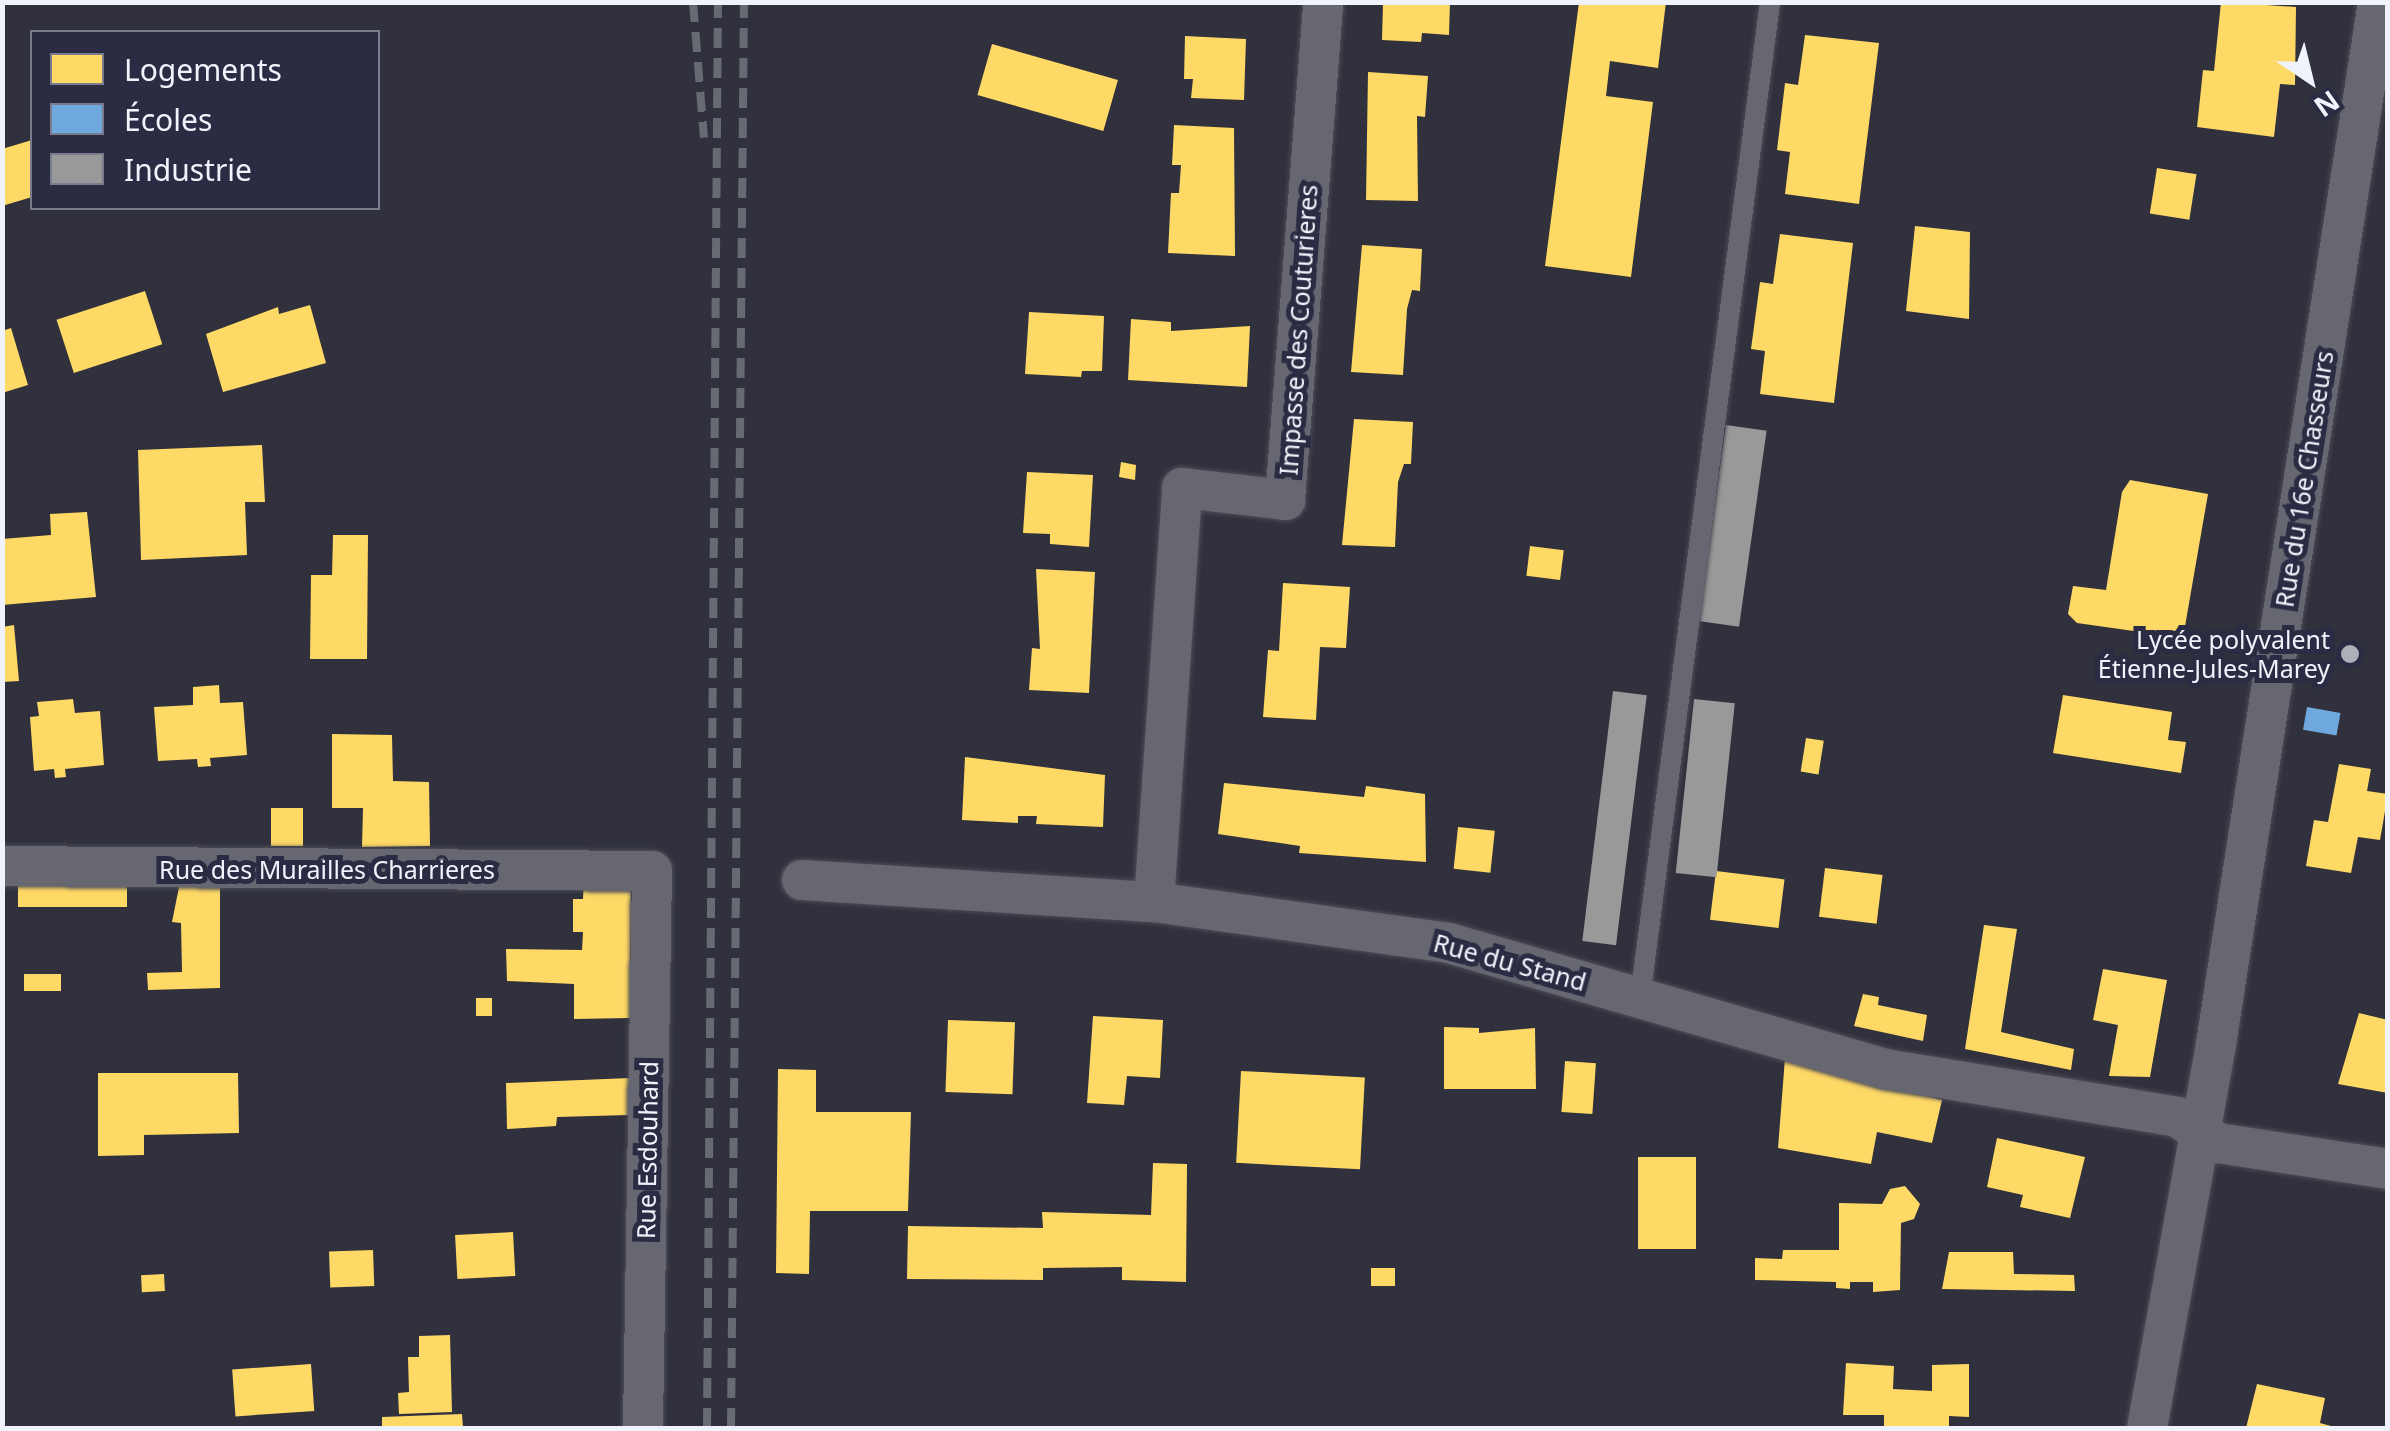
<!DOCTYPE html>
<html>
<head>
<meta charset="utf-8">
<style>
  body { margin:0 }
  #map { position:relative; width:2390px; height:1431px; overflow:hidden; background:#30313d; font-family:"Noto Sans",sans-serif }
  div>[style] { position:absolute }
  .homes>* { inset:0; background:#ffd966; transform-origin:0 0 }
  .schools>* { inset:0; background:#6fa8dc; transform-origin:0 0 }
  .industry>* { inset:0; background:#999; transform-origin:0 0 }
  .roads { filter:drop-shadow(0 0 2px #4d4d57) drop-shadow(0 0 2px #4d4d57) }
  .lane>* { height:20px; margin:-10px; padding:0 10px; transform-origin:10px; border-radius:10px; background:#666770 }
  .street>* { height:40px; margin:-20px; padding:0 20px; transform-origin:20px; border-radius:20px; background:#666770 }
  .rail>* { height:8px; margin-top:-4px; transform-origin:0; background:repeating-linear-gradient(90deg,#676973 0 20px,transparent 0 30px) }
  .dots>* { width:28px; height:28px; translate:-50% -50%; box-sizing:border-box; border:5px solid #2a2c43; border-radius:50% }
  span { translate:-50% -50%; white-space:nowrap; text-align:center; line-height:1.15; -webkit-text-stroke:10px #2a2c43; paint-order:stroke }
  .street-label { font-size:25px; color:#f1f3fc }
  .poi-label { font-size:25px; color:#f1f3fc }
  .right { translate:-100% -50%; text-align:right }
  .frame { position:absolute; inset:0; border:5px solid #f1f3fc; pointer-events:none }
  .legend { position:absolute; left:30px; top:30px; width:350px; height:180px; box-sizing:border-box; background:#2a2c43; border:2px solid #7a7c8d; margin:0; padding:12px 18px; list-style:none; font-size:30px; color:#f1f3fc }
  .legend li { display:flex; align-items:center; gap:20px; height:50px }
  .legend b { width:50px; border:2px solid #7a7c8d }
  .north { position:absolute; left:2260px; top:30px; width:100px; height:100px; -webkit-text-stroke:8px #2a2c43; paint-order:stroke; rotate:145deg; font-size:28px; font-weight:700; line-height:40px; text-align:center; color:#f1f3fc }
  .north::after { content:''; display:block; margin:auto; width:35px; height:45px; background:#f1f3fc; clip-path:polygon(50% 0,100% 100%,50% 72%,0 100%) }
</style>
</head>
<body>
<div id="map">
  <div class="homes">
    <div style="clip-path:polygon(1383px 2px,1450px 2px,1449px 35px,1422px 33px,1421px 42px,1382px 40px)"></div>
    <div style="clip-path:polygon(1579px 2px,1666px 2px,1658px 68px,1610px 61px,1606px 96px,1653px 102px,1631px 277px,1545px 266px)"></div>
    <div style="clip-path:polygon(2221px 2px,2296px 7px,2295px 85px,2280px 84px,2274px 137px,2197px 127px,2203px 70px,2214px 71px)"></div>
    <div style="clip-path:polygon(1805px 35px,1879px 43px,1859px 204px,1785px 194px,1790px 152px,1777px 150px,1785px 83px,1798px 85px)"></div>
    <div style="clip-path:polygon(1185px 36px,1246px 39px,1244px 100px,1191px 98px,1193px 79px,1184px 79px)"></div>
    <div style="left:992px;top:44px;width:131px;height:53px;rotate:16deg"></div>
    <div style="clip-path:polygon(1368px 72px,1428px 76px,1425px 117px,1417px 116px,1418px 201px,1366px 200px)"></div>
    <div style="clip-path:polygon(1174px 125px,1234px 128px,1235px 256px,1168px 253px,1171px 193px,1179px 193px,1181px 165px,1172px 165px)"></div>
    <div style="clip-path:polygon(32px 140px,32px 197px,2px 206px,2px 149px)"></div>
    <div style="left:2157px;top:168px;width:40px;height:46px;rotate:9deg"></div>
    <div style="clip-path:polygon(1915px 226px,1970px 232px,1969px 319px,1906px 311px)"></div>
    <div style="clip-path:polygon(1780px 234px,1853px 243px,1834px 403px,1760px 394px,1765px 351px,1751px 349px,1760px 282px,1773px 284px)"></div>
    <div style="clip-path:polygon(1362px 245px,1422px 249px,1420px 291px,1412px 290px,1407px 309px,1403px 375px,1351px 372px)"></div>
    <div style="left:145px;top:291px;width:56px;height:93px;rotate:72deg"></div>
    <div style="clip-path:polygon(310px 305px,326px 363px,223px 392px,206px 334px,278px 307px,279px 314px)"></div>
    <div style="clip-path:polygon(1029px 312px,1104px 316px,1102px 371px,1082px 371px,1081px 377px,1025px 374px)"></div>
    <div style="clip-path:polygon(1131px 319px,1171px 322px,1171px 331px,1250px 326px,1247px 387px,1128px 380px)"></div>
    <div style="clip-path:polygon(11px 328px,28px 385px,2px 393px,2px 331px)"></div>
    <div style="clip-path:polygon(1354px 419px,1413px 422px,1411px 464px,1404px 464px,1398px 482px,1395px 547px,1342px 545px)"></div>
    <div style="clip-path:polygon(262px 445px,265px 502px,245px 502px,247px 555px,141px 560px,138px 450px)"></div>
    <div style="clip-path:polygon(1121px 462px,1136px 465px,1135px 480px,1119px 477px)"></div>
    <div style="clip-path:polygon(1027px 472px,1093px 475px,1089px 547px,1050px 544px,1050px 534px,1023px 533px)"></div>
    <div style="clip-path:polygon(2130px 480px,2208px 494px,2183px 638px,2077px 623px,2068px 614px,2073px 586px,2106px 590px,2122px 492px)"></div>
    <div style="clip-path:polygon(87px 512px,96px 597px,2px 605px,2px 539px,51px 535px,50px 514px)"></div>
    <div style="clip-path:polygon(333px 535px,368px 535px,367px 659px,310px 659px,311px 575px,332px 575px)"></div>
    <div style="left:1530px;top:546px;width:34px;height:30px;rotate:7deg"></div>
    <div style="clip-path:polygon(1036px 569px,1095px 572px,1089px 693px,1029px 690px,1032px 648px,1040px 649px)"></div>
    <div style="clip-path:polygon(1283px 583px,1350px 587px,1346px 648px,1320px 647px,1316px 720px,1263px 717px,1268px 650px,1279px 651px)"></div>
    <div style="clip-path:polygon(14px 625px,19px 681px,2px 682px,2px 627px)"></div>
    <div style="clip-path:polygon(219px 685px,220px 703px,243px 702px,247px 755px,210px 758px,211px 766px,198px 767px,197px 759px,158px 761px,154px 707px,193px 705px,193px 687px)"></div>
    <div style="clip-path:polygon(2063px 695px,2172px 712px,2168px 740px,2186px 742px,2181px 773px,2053px 753px)"></div>
    <div style="clip-path:polygon(73px 699px,75px 713px,100px 711px,104px 765px,65px 769px,66px 777px,55px 778px,54px 769px,34px 771px,30px 717px,39px 716px,37px 702px)"></div>
    <div style="clip-path:polygon(332px 734px,392px 735px,393px 781px,429px 782px,430px 846px,362px 847px,363px 808px,332px 808px)"></div>
    <div style="left:1806px;top:738px;width:18px;height:34px;rotate:9deg"></div>
    <div style="clip-path:polygon(965px 757px,1105px 775px,1103px 827px,1036px 824px,1037px 816px,1018px 816px,1018px 823px,962px 820px)"></div>
    <div style="clip-path:polygon(2339px 764px,2371px 769px,2367px 791px,2388px 794px,2380px 840px,2358px 837px,2351px 873px,2306px 866px,2314px 820px,2328px 822px)"></div>
    <div style="clip-path:polygon(1224px 783px,1364px 797px,1366px 786px,1425px 794px,1426px 862px,1299px 853px,1300px 846px,1218px 834px)"></div>
    <div style="left:271px;top:808px;width:32px;height:38px"></div>
    <div style="left:1458px;top:827px;width:37px;height:42px;rotate:6deg"></div>
    <div style="left:1825px;top:868px;width:58px;height:49px;rotate:7deg"></div>
    <div style="left:1716px;top:871px;width:69px;height:49px;rotate:7deg"></div>
    <div style="clip-path:polygon(220px 876px,220px 988px,148px 990px,147px 973px,182px 972px,181px 923px,172px 922px,181px 877px)"></div>
    <div style="clip-path:polygon(584px 877px,631px 877px,630px 1018px,574px 1019px,574px 984px,507px 981px,506px 949px,582px 950px,583px 932px,573px 932px,573px 899px,583px 899px)"></div>
    <div style="left:18px;top:879px;width:109px;height:28px"></div>
    <div style="clip-path:polygon(1984px 925px,2017px 929px,2001px 1032px,2074px 1049px,2071px 1070px,1965px 1049px)"></div>
    <div style="clip-path:polygon(2103px 969px,2167px 980px,2150px 1077px,2109px 1076px,2118px 1025px,2093px 1020px)"></div>
    <div style="left:24px;top:974px;width:37px;height:17px"></div>
    <div style="clip-path:polygon(1863px 994px,1879px 997px,1878px 1005px,1927px 1015px,1923px 1041px,1854px 1026px)"></div>
    <div style="left:492px;top:998px;width:18px;height:16px;rotate:90deg"></div>
    <div style="clip-path:polygon(2359px 1013px,2388px 1020px,2388px 1093px,2338px 1084px)"></div>
    <div style="clip-path:polygon(1093px 1016px,1163px 1020px,1160px 1078px,1127px 1076px,1124px 1105px,1087px 1103px)"></div>
    <div style="left:948px;top:1020px;width:67px;height:72px;rotate:2deg"></div>
    <div style="clip-path:polygon(1444px 1027px,1479px 1028px,1479px 1033px,1535px 1028px,1536px 1089px,1444px 1089px)"></div>
    <div style="clip-path:polygon(1785px 1058px,1942px 1100px,1932px 1143px,1877px 1132px,1871px 1164px,1778px 1148px)"></div>
    <div style="left:1565px;top:1061px;width:31px;height:51px;rotate:4deg"></div>
    <div style="clip-path:polygon(778px 1069px,816px 1070px,816px 1112px,911px 1112px,908px 1211px,810px 1211px,809px 1274px,776px 1273px)"></div>
    <div style="left:1241px;top:1071px;width:124px;height:92px;rotate:3deg"></div>
    <div style="clip-path:polygon(98px 1073px,238px 1073px,239px 1133px,144px 1135px,144px 1155px,98px 1156px)"></div>
    <div style="clip-path:polygon(630px 1078px,629px 1115px,557px 1117px,556px 1126px,507px 1129px,506px 1083px)"></div>
    <div style="clip-path:polygon(1997px 1138px,2085px 1157px,2070px 1218px,2020px 1207px,2023px 1195px,1987px 1187px)"></div>
    <div style="left:1638px;top:1157px;width:58px;height:92px"></div>
    <div style="clip-path:polygon(1153px 1163px,1187px 1164px,1186px 1282px,1122px 1280px,1122px 1267px,1043px 1268px,1043px 1280px,907px 1279px,908px 1226px,1043px 1228px,1042px 1212px,1151px 1215px)"></div>
    <div style="clip-path:polygon(1905px 1186px,1920px 1204px,1914px 1219px,1901px 1223px,1900px 1290px,1873px 1292px,1873px 1282px,1850px 1282px,1850px 1289px,1836px 1288px,1836px 1282px,1755px 1280px,1755px 1258px,1782px 1259px,1783px 1250px,1839px 1250px,1839px 1203px,1882px 1204px,1890px 1189px)"></div>
    <div style="left:513px;top:1232px;width:44px;height:58px;rotate:87deg"></div>
    <div style="left:373px;top:1250px;width:36px;height:44px;rotate:88deg"></div>
    <div style="clip-path:polygon(1949px 1252px,2013px 1252px,2014px 1274px,2074px 1275px,2075px 1291px,1942px 1289px)"></div>
    <div style="left:1371px;top:1268px;width:24px;height:18px"></div>
    <div style="left:164px;top:1274px;width:17px;height:23px;rotate:87deg"></div>
    <div style="clip-path:polygon(450px 1335px,452px 1412px,399px 1414px,398px 1393px,409px 1392px,408px 1357px,419px 1357px,419px 1336px)"></div>
    <div style="clip-path:polygon(1846px 1363px,1894px 1366px,1893px 1389px,1932px 1391px,1932px 1365px,1969px 1364px,1969px 1417px,1949px 1416px,1949px 1428px,1884px 1428px,1884px 1415px,1843px 1415px)"></div>
    <div style="left:311px;top:1364px;width:47px;height:79px;rotate:86deg"></div>
    <div style="clip-path:polygon(2257px 1384px,2325px 1398px,2320px 1423px,2338px 1428px,2246px 1428px)"></div>
    <div style="clip-path:polygon(462px 1414px,463px 1428px,382px 1428px,382px 1417px)"></div>
  </div>
  <div class="schools">
    <div style="left:2307px;top:707px;width:34px;height:23px;rotate:10deg"></div>
  </div>
  <div class="industry">
    <div style="left:1726px;top:425px;width:41px;height:198px;rotate:8deg"></div>
    <div style="left:1613px;top:691px;width:34px;height:252px;rotate:7deg"></div>
    <div style="left:1694px;top:699px;width:41px;height:175px;rotate:6deg"></div>
  </div>
  <div class="roads">
    <div class="lane">
      <div style="left:1640px;top:998px;width:1004px;rotate:-82.56deg"></div>
    </div>
    <div class="street">
      <div style="left:2px;top:866px;width:650px;rotate:0.44deg"></div>
      <div style="left:652px;top:871px;width:557px;rotate:90.93deg"></div>
      <div style="left:802px;top:880px;width:353px;rotate:3.6deg"></div>
      <div style="left:1154px;top:902px;width:298px;rotate:7.9deg"></div>
      <div style="left:1449px;top:943px;width:454px;rotate:16.1deg"></div>
      <div style="left:1885px;top:1069px;width:296px;rotate:9.3deg"></div>
      <div style="left:2177px;top:1117px;width:49px;rotate:32.4deg"></div>
      <div style="left:2218px;top:1143px;width:172px;rotate:8.7deg"></div>
      <div style="left:1154px;top:902px;width:415px;rotate:-86.1deg"></div>
      <div style="left:1182px;top:488px;width:104px;rotate:6.6deg"></div>
      <div style="left:1285px;top:500px;width:499px;rotate:-85.6deg"></div>
      <div style="left:2147px;top:1428px;width:390px;rotate:-79.8deg"></div>
      <div style="left:2216px;top:1044px;width:1055px;rotate:-81.16deg"></div>
    </div>
  </div>
  <div class="rail">
    <div style="left:693px;top:2px;width:136px;rotate:85.4deg"></div>
    <div style="left:707px;top:1428px;width:1426px;rotate:-89.56deg"></div>
    <div style="left:731px;top:1428px;width:1426px;rotate:-89.48deg"></div>
  </div>
  <div class="dots">
    <div style="left:2350px;top:654px;background:#adafb9"></div>
  </div>
  <div class="street-label">
    <span style="left:1298px;top:330px;rotate:-86deg">Impasse des Couturieres</span>
    <span style="left:2304px;top:479px;rotate:-81deg">Rue du 16e Chasseurs</span>
    <span style="left:327px;top:869px">Rue des Murailles Charrieres</span>
    <span style="left:1510px;top:962px;rotate:15deg">Rue du Stand</span>
    <span style="left:647px;top:1150px;rotate:-89deg">Rue Esdouhard</span>
  </div>
  <div class="poi-label">
    <span class="right" style="left:2330px;top:654px">Lycée polyvalent<br>Étienne-Jules-Marey</span>
  </div>
  <div class="frame"></div>
  <ul class="legend">
  <li><b style="height:28px;background:#ffd966"></b>Logements</li>
  <li><b style="height:28px;background:#6fa8dc"></b>Écoles</li>
  <li><b style="height:28px;background:#999"></b>Industrie</li>
  </ul>
  <div class="north">N</div>
</div>
</body>
</html>
